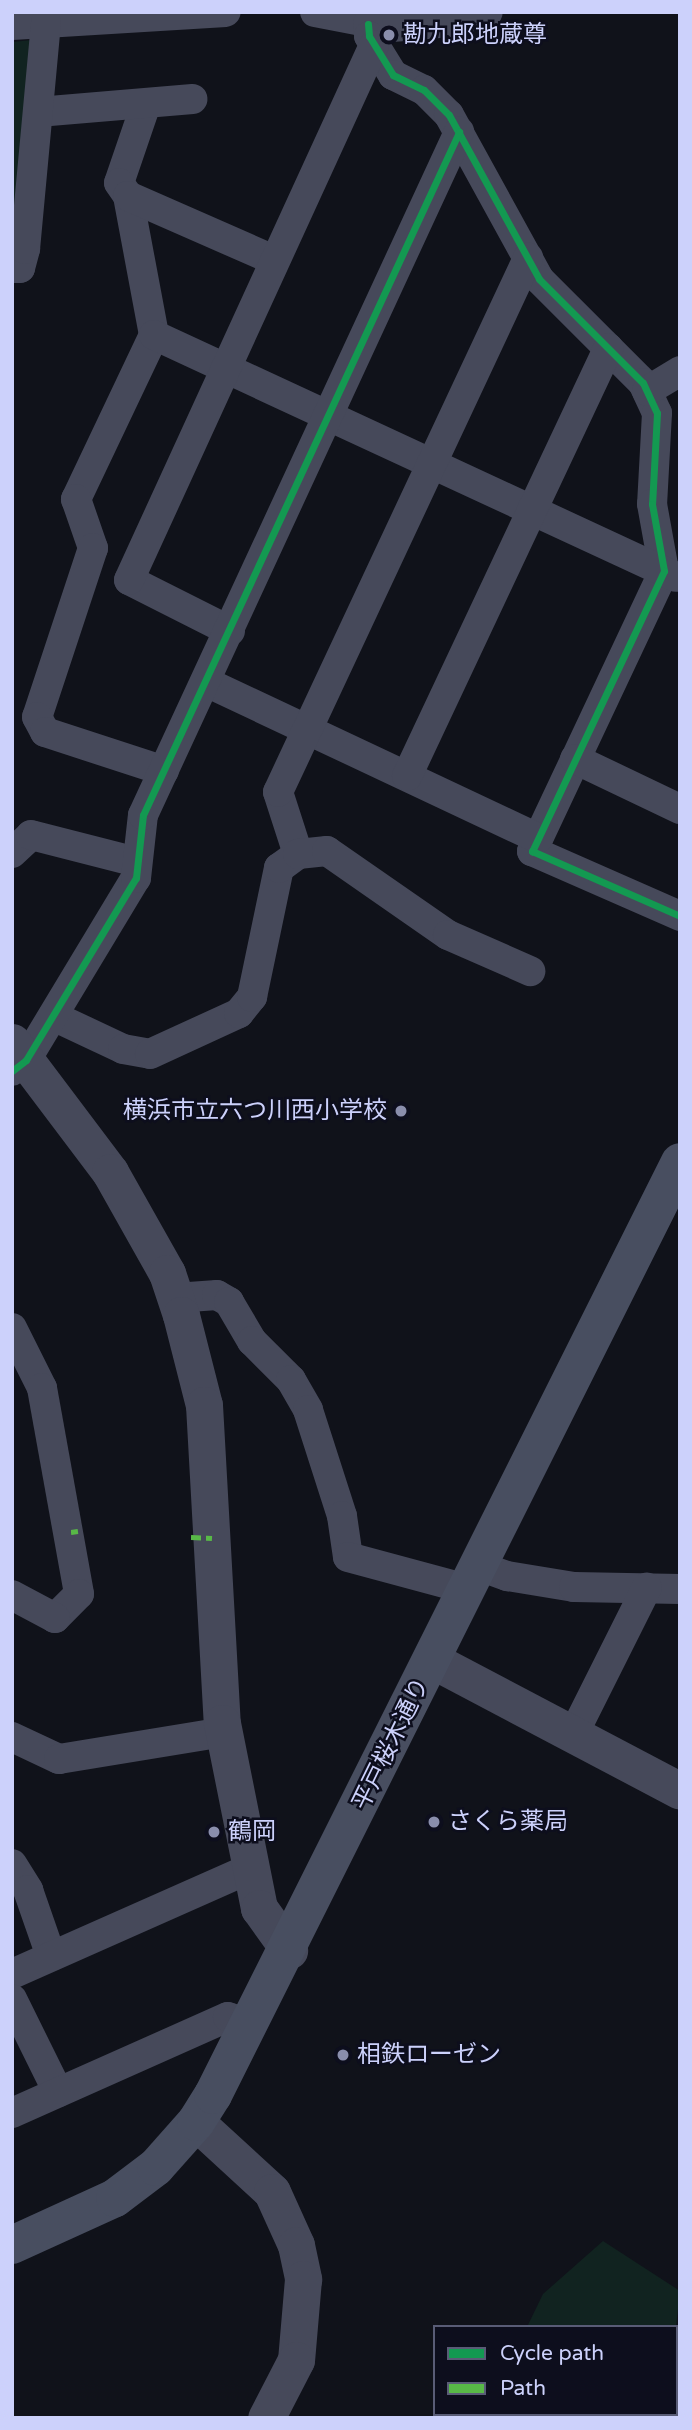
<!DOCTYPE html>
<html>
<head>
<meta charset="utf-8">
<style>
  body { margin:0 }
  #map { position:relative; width:692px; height:2430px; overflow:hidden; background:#10121a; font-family:"Varela Round","Noto Sans JP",sans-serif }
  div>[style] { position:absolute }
  .green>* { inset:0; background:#112320; transform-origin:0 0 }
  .minor>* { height:30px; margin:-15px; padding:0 15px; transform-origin:15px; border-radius:15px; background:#46495a }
  .tertiary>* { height:37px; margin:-18.5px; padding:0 18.5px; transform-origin:18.5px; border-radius:18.5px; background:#46495a }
  .secondary>* { height:38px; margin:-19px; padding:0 19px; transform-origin:19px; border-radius:19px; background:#484e60 }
  .quiet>* { height:5px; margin-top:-2.5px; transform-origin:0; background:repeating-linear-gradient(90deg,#58b947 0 10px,transparent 0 15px) }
  .cycleway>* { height:7px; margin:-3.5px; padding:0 3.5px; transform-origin:3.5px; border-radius:3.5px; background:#139951 }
  .dots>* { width:19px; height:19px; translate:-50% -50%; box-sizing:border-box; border:4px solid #0d0e1d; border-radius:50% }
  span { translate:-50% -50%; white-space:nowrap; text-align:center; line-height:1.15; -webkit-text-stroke:5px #0d0e1d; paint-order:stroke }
  .poi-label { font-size:24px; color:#ccd1fb }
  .left { translate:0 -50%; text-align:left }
  .right { translate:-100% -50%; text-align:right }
  .street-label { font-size:24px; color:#ccd1fb }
  .frame { position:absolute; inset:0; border:14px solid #ccd1fb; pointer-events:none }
  .legend { position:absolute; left:433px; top:2325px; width:245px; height:91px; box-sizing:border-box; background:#0d0e1d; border:2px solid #595c76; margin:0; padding:9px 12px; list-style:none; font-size:21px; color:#ccd1fb }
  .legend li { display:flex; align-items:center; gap:14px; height:35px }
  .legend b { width:35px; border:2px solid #595c76 }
</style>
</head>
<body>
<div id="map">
  <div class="green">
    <div style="clip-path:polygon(32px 40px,12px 253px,12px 42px)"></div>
    <div style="clip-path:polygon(603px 2241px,680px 2291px,676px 2327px,527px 2327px,543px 2294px)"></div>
    <div style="left:484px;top:2414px;width:161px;height:4px"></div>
  </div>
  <div class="minor">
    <div style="left:315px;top:12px;width:78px;rotate:11deg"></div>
    <div style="left:392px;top:27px;width:59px;rotate:-4.8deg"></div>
    <div style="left:451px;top:22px;width:38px;rotate:-15deg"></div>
    <div style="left:368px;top:24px;width:12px;rotate:85deg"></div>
    <div style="left:369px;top:36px;width:46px;rotate:58.4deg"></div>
    <div style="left:393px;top:75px;width:34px;rotate:26deg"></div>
    <div style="left:424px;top:90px;width:35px;rotate:45deg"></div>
    <div style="left:449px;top:115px;width:187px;rotate:61.2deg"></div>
    <div style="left:539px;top:279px;width:147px;rotate:45deg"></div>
    <div style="left:643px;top:383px;width:33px;rotate:65deg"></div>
    <div style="left:657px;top:413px;width:91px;rotate:93.1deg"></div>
    <div style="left:652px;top:504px;width:68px;rotate:79.8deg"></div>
    <div style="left:664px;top:571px;width:310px;rotate:115.2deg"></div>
    <div style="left:532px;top:851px;width:162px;rotate:23.7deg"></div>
    <div style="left:12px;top:25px;width:214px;rotate:-3.5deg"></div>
    <div style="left:146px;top:104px;width:83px;rotate:108.9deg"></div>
    <div style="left:119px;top:183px;width:16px;rotate:55deg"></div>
    <div style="left:128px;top:196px;width:141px;rotate:79.4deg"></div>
    <div style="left:154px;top:335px;width:182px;rotate:115.4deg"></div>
    <div style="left:76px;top:499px;width:52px;rotate:70.9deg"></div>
    <div style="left:93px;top:548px;width:178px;rotate:108.3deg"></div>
    <div style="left:37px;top:717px;width:17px;rotate:62deg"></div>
    <div style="left:45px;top:732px;width:125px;rotate:18.1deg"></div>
    <div style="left:38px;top:112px;width:155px;rotate:-4.8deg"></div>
    <div style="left:128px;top:196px;width:159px;rotate:23.7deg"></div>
    <div style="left:12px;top:268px;width:8px"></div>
    <div style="left:20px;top:268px;width:20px;rotate:-75deg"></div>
    <div style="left:25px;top:249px;width:227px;rotate:-84.7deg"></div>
    <div style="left:154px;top:335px;width:575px;rotate:24.87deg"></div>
    <div style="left:647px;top:391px;width:39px;rotate:-31deg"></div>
    <div style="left:230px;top:631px;width:113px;rotate:-153.2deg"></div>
    <div style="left:129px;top:580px;width:588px;rotate:-65.39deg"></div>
    <div style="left:206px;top:682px;width:367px;rotate:25.2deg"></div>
    <div style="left:575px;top:759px;width:116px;rotate:25.5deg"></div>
    <div style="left:407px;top:776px;width:473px;rotate:-64.8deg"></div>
    <div style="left:12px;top:853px;width:26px;rotate:-43deg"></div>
    <div style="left:31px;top:835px;width:109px;rotate:14.3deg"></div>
    <div style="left:298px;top:854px;width:65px;rotate:-107.9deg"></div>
    <div style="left:278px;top:792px;width:590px;rotate:-64.91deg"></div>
    <div style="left:53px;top:1016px;width:77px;rotate:25.2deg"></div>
    <div style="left:123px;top:1049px;width:27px;rotate:10deg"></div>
    <div style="left:150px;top:1054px;width:98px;rotate:-24.7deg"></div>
    <div style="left:239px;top:1013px;width:21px;rotate:-51deg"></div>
    <div style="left:252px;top:997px;width:132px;rotate:-78.2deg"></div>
    <div style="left:279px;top:868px;width:24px;rotate:-36deg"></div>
    <div style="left:298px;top:854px;width:29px;rotate:-6deg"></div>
    <div style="left:327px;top:851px;width:147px;rotate:34.8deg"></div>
    <div style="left:448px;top:935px;width:90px;rotate:23.7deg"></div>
    <div style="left:12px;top:1071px;width:18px;rotate:-38deg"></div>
    <div style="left:26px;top:1060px;width:213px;rotate:-58.9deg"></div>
    <div style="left:136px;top:878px;width:63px;rotate:-83.7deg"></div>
    <div style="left:143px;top:815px;width:753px;rotate:-65.17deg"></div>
    <div style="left:175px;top:1298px;width:42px;rotate:-4.1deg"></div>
    <div style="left:217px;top:1295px;width:14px;rotate:30deg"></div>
    <div style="left:229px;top:1302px;width:45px;rotate:59.5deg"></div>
    <div style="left:252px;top:1341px;width:55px;rotate:45deg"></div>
    <div style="left:291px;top:1380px;width:34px;rotate:60deg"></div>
    <div style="left:308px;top:1410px;width:111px;rotate:72.2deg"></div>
    <div style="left:342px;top:1516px;width:41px;rotate:81.7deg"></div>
    <div style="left:348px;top:1557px;width:123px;rotate:15.1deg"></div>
    <div style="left:12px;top:1328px;width:67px;rotate:63.4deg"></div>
    <div style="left:42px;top:1388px;width:209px;rotate:79.8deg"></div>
    <div style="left:79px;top:1594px;width:34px;rotate:135deg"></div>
    <div style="left:55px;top:1618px;width:49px;rotate:-151.9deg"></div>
    <div style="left:479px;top:1566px;width:30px;rotate:20deg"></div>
    <div style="left:507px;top:1576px;width:68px;rotate:9.3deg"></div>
    <div style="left:574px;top:1587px;width:106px;rotate:1.1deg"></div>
    <div style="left:573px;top:1735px;width:165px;rotate:-63.4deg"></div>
    <div style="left:12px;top:1737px;width:52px;rotate:25.1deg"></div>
    <div style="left:59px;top:1759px;width:167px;rotate:-9.3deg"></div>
    <div style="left:12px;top:1864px;width:31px;rotate:58deg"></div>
    <div style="left:28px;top:1890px;width:70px;rotate:70.8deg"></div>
    <div style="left:12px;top:1974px;width:261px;rotate:-23.9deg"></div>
    <div style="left:12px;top:1999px;width:104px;rotate:63.7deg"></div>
    <div style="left:12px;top:2113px;width:236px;rotate:-24deg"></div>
    <div style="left:228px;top:2017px;width:24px;rotate:17deg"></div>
  </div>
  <div class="tertiary">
    <div style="left:12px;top:1042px;width:163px;rotate:53deg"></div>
    <div style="left:110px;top:1172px;width:116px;rotate:60.6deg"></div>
    <div style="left:167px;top:1273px;width:44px;rotate:71.6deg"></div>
    <div style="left:181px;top:1315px;width:93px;rotate:75.7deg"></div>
    <div style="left:204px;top:1405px;width:319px;rotate:86.8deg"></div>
    <div style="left:222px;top:1723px;width:189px;rotate:78.7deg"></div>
    <div style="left:259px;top:1908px;width:52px;rotate:54.5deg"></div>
    <div style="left:432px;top:1660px;width:280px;rotate:27.8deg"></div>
    <div style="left:196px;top:2122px;width:103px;rotate:42.6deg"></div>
    <div style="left:272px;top:2192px;width:58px;rotate:65.6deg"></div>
    <div style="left:296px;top:2245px;width:35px;rotate:78deg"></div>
    <div style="left:303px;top:2279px;width:81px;rotate:94.9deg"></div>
    <div style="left:296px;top:2360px;width:65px;rotate:117.3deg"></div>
  </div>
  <div class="secondary">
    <div style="left:12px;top:2245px;width:113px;rotate:-24.5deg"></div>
    <div style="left:115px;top:2198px;width:51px;rotate:-37.1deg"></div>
    <div style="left:156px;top:2167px;width:60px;rotate:-48.4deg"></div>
    <div style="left:196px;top:2122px;width:32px;rotate:-58deg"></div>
    <div style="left:213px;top:2095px;width:1043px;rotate:-63.41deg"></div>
  </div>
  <div class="quiet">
    <div style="left:71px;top:1532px;width:7px;rotate:-8deg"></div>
    <div style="left:191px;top:1537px;width:21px;rotate:3deg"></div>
  </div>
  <div class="cycleway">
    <div style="left:368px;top:24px;width:12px;rotate:85deg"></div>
    <div style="left:369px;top:36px;width:46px;rotate:58.4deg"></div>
    <div style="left:393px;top:75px;width:34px;rotate:26deg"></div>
    <div style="left:424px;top:90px;width:35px;rotate:45deg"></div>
    <div style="left:449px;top:115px;width:187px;rotate:61.2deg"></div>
    <div style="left:539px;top:279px;width:147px;rotate:45deg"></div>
    <div style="left:643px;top:383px;width:33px;rotate:65deg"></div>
    <div style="left:657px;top:413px;width:91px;rotate:93.1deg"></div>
    <div style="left:652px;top:504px;width:68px;rotate:79.8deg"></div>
    <div style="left:664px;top:571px;width:310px;rotate:115.2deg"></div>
    <div style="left:532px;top:851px;width:162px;rotate:23.7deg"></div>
    <div style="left:12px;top:1071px;width:18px;rotate:-38deg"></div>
    <div style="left:26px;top:1060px;width:213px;rotate:-58.9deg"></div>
    <div style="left:136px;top:878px;width:63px;rotate:-83.7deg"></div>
    <div style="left:143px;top:815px;width:753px;rotate:-65.17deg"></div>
  </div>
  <div class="dots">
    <div style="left:389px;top:35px;background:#8a8eac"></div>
    <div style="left:401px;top:1111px;background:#8a8eac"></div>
    <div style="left:434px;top:1822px;background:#8a8eac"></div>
    <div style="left:214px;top:1832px;background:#8a8eac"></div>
    <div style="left:343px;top:2055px;background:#8a8eac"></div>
  </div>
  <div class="poi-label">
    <span class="left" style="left:403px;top:35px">勘九郎地蔵尊</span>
    <span class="right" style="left:387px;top:1111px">横浜市立六つ川西小学校</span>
    <span class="left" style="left:448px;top:1822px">さくら薬局</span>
    <span class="left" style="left:228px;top:1832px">鶴岡</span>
    <span class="left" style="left:357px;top:2055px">相鉄ローゼン</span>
  </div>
  <div class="street-label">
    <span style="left:391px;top:1744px;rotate:-64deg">平戸桜木通り</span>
  </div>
  <div class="frame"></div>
  <ul class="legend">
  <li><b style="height:9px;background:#139951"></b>Cycle path</li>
  <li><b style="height:9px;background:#58b947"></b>Path</li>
  </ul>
</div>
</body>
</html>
